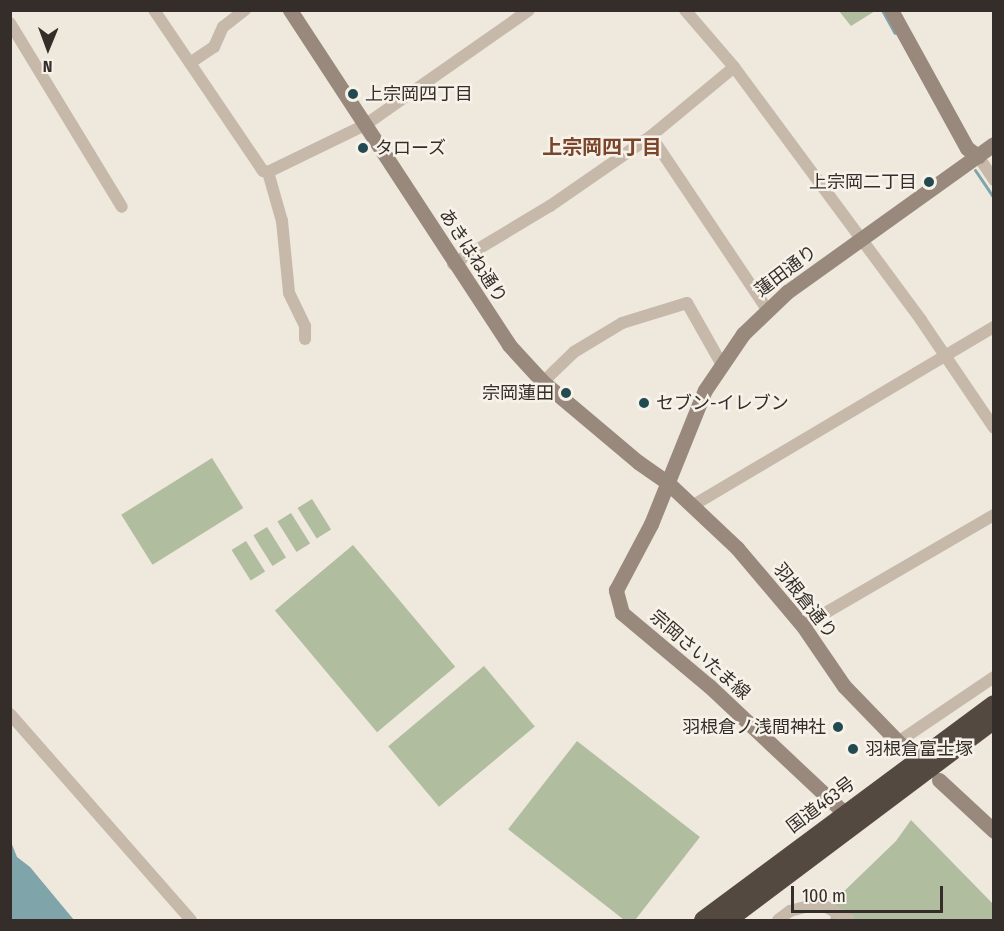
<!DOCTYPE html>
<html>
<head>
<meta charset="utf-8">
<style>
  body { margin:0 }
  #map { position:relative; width:1004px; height:931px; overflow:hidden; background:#efe8dd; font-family:"Fira Sans Condensed","Noto Sans JP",sans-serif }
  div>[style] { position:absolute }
  .green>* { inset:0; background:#b0bd9f; transform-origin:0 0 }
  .water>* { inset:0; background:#7fa4a9 }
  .stream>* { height:3px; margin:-1.5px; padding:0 1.5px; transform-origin:1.5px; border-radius:1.5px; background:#7fa4a9 }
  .street>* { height:12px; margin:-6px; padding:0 6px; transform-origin:6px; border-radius:6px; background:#c6b9aa }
  .secondary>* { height:15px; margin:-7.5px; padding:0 7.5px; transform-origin:7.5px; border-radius:7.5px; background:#99897c }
  .highway>* { height:18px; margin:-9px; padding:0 9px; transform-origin:9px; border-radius:9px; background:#544941 }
  .dots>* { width:16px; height:16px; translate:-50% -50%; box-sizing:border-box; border:3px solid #f7f2e9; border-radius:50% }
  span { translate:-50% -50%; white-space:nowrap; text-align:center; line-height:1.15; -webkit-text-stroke:5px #f7f2e9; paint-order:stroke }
  .poi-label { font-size:18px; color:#342d29 }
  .left { translate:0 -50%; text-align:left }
  .right { translate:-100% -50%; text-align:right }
  .street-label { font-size:18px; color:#342d29 }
  .neighbourhood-label { font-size:20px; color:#7a452b; font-weight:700 }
  .frame { position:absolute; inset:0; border:12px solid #342d29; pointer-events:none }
  .north { position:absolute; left:18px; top:18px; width:60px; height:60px; -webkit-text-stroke:4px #f7f2e9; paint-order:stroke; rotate:181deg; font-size:16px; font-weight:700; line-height:24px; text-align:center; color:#342d29 }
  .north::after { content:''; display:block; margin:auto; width:21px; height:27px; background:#342d29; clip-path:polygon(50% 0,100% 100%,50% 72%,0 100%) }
  .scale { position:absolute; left:791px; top:886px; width:152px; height:27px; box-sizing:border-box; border:3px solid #342d29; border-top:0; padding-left:8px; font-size:18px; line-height:21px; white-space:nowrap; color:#342d29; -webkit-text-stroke:4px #f7f2e9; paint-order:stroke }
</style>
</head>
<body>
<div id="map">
  <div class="green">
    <div style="clip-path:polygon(839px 11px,875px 11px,851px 26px)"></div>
    <div style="left:212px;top:458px;width:59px;height:107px;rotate:58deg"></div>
    <div style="left:312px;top:499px;width:36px;height:17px;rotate:58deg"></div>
    <div style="left:291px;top:513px;width:36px;height:16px;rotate:58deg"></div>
    <div style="left:267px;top:527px;width:36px;height:16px;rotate:58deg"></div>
    <div style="left:246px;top:541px;width:36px;height:17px;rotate:58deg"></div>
    <div style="left:353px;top:545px;width:159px;height:102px;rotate:50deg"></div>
    <div style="left:484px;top:666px;width:79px;height:125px;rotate:50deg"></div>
    <div style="left:577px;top:741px;width:156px;height:112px;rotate:38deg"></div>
    <div style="clip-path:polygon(911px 820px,993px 904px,993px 920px,830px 920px,836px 899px,896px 841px)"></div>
  </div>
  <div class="water">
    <div style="clip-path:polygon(11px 842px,17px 857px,30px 867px,74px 920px,11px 920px)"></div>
  </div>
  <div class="stream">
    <div style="left:882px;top:10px;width:26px;rotate:61deg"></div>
    <div style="left:975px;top:170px;width:34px;rotate:56deg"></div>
  </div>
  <div class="street">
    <div style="left:154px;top:10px;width:194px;rotate:55.9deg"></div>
    <div style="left:263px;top:171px;width:5px;rotate:11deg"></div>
    <div style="left:268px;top:172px;width:51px;rotate:74.1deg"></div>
    <div style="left:282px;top:221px;width:72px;rotate:84.4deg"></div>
    <div style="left:289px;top:293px;width:37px;rotate:64deg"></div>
    <div style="left:305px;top:326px;width:13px;rotate:90deg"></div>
    <div style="left:685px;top:10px;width:75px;rotate:49.3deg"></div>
    <div style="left:734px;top:67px;width:315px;rotate:53.5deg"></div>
    <div style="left:921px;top:320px;width:130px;rotate:55.9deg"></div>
    <div style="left:10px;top:23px;width:215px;rotate:58.7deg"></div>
    <div style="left:190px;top:63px;width:29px;rotate:-34deg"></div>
    <div style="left:214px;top:47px;width:22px;rotate:-66deg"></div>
    <div style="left:223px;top:27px;width:28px;rotate:-38deg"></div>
    <div style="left:651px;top:136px;width:208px;rotate:56.2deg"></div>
    <div style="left:978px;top:156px;width:29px;rotate:56deg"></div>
    <div style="left:268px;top:172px;width:108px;rotate:-25.9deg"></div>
    <div style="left:365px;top:125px;width:200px;rotate:-35deg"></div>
    <div style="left:453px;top:264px;width:113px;rotate:-30.9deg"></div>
    <div style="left:550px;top:206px;width:123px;rotate:-34.7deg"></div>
    <div style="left:651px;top:136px;width:108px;rotate:-39.7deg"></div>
    <div style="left:543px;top:382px;width:43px;rotate:-44.1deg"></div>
    <div style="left:574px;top:352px;width:56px;rotate:-31.1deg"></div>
    <div style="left:622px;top:323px;width:68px;rotate:-17.1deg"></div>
    <div style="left:687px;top:303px;width:69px;rotate:60.5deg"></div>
    <div style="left:692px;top:506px;width:351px;rotate:-30.7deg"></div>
    <div style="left:803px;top:626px;width:221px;rotate:-30.2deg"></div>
    <div style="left:10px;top:714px;width:274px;rotate:48.7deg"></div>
    <div style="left:898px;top:742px;width:116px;rotate:-34.1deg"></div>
    <div style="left:778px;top:920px;width:15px;rotate:-37deg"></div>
    <div style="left:790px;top:911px;width:30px;rotate:-15deg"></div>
    <div style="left:819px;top:903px;width:35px;rotate:29deg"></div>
  </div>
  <div class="secondary">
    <div style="left:290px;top:10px;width:400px;rotate:56.8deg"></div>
    <div style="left:509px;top:345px;width:50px;rotate:47.4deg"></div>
    <div style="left:543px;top:382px;width:124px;rotate:40.1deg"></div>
    <div style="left:638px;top:462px;width:37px;rotate:35deg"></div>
    <div style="left:668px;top:483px;width:95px;rotate:43.3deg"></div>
    <div style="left:737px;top:548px;width:102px;rotate:49.8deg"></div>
    <div style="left:803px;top:626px;width:73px;rotate:55.7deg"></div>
    <div style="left:844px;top:686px;width:88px;rotate:45.9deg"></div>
    <div style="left:891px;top:10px;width:158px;rotate:61.2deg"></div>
    <div style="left:967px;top:148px;width:14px;rotate:36deg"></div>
    <div style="left:939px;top:780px;width:75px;rotate:42.8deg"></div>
    <div style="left:854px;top:822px;width:199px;rotate:-136.8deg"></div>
    <div style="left:709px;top:686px;width:114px;rotate:-140deg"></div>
    <div style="left:622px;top:613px;width:24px;rotate:-105deg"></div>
    <div style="left:616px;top:590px;width:75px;rotate:-62.1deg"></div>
    <div style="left:651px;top:524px;width:144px;rotate:-68.1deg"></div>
    <div style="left:705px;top:390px;width:68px;rotate:-55.8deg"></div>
    <div style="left:743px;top:334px;width:61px;rotate:-43.7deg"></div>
    <div style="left:787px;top:292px;width:254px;rotate:-35.6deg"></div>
  </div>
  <div class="highway">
    <div style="left:703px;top:920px;width:362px;rotate:-36.6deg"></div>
    <div style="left:728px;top:920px;width:333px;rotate:-36.9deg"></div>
  </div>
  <div class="dots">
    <div style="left:353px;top:94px;background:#234a51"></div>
    <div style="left:363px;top:148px;background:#234a51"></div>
    <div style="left:929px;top:182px;background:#234a51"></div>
    <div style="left:566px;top:393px;background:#234a51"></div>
    <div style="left:644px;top:403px;background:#234a51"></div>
    <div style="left:838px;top:727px;background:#234a51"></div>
    <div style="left:853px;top:749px;background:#234a51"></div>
  </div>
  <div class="poi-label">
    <span class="left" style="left:365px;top:94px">上宗岡四丁目</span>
    <span class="left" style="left:375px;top:148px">タローズ</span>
    <span class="right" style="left:917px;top:182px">上宗岡二丁目</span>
    <span class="right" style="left:554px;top:393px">宗岡蓮田</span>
    <span class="left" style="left:656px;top:403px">セブン-イレブン</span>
    <span class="right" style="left:826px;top:727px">羽根倉ノ浅間神社</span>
    <span class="left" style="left:865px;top:749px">羽根倉富士塚</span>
  </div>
  <div class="street-label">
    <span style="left:473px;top:256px;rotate:57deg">あきはね通り</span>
    <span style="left:786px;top:271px;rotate:-37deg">蓮田通り</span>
    <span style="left:805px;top:601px;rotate:52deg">羽根倉通り</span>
    <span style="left:700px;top:655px;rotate:41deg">宗岡さいたま線</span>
    <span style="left:821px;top:805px;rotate:-37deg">国道463号</span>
  </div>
  <div class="neighbourhood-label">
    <span style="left:602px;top:147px">上宗岡四丁目</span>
  </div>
  <div class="frame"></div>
  <div class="north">N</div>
  <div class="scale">100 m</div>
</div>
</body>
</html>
